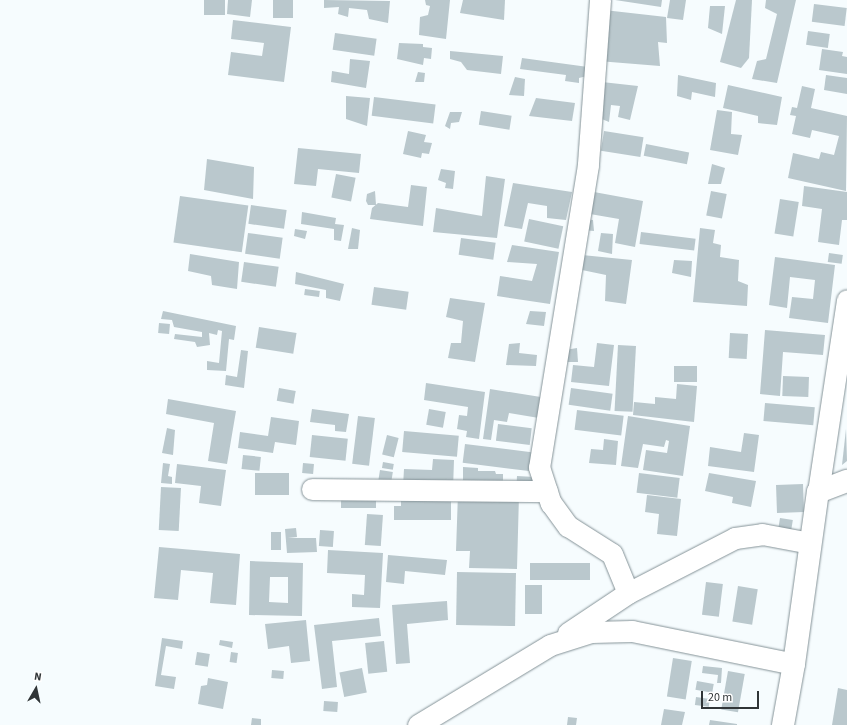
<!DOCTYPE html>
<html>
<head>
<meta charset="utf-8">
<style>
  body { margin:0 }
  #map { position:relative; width:847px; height:725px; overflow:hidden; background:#f6fcfe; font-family:"Source Sans 3",sans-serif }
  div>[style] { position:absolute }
  .building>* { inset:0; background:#bac8cd; transform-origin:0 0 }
  .roads { filter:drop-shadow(0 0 1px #849297) drop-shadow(0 0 1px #849297) }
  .street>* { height:21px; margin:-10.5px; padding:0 10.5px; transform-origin:10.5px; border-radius:10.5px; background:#fff }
  .secondary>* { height:22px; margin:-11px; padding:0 11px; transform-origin:11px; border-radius:11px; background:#fff }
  span { translate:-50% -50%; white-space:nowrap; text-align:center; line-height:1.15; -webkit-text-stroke:3px #fff; paint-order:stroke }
  .north { position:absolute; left:16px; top:669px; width:40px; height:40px; -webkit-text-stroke:3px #fff; paint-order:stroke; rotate:9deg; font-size:11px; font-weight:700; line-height:16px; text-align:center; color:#303537 }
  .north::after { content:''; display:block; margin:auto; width:14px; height:18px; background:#303537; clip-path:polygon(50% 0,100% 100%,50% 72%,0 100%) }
  .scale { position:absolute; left:701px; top:691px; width:58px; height:18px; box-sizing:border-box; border:2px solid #303537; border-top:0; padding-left:5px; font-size:12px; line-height:14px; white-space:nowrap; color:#303537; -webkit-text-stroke:3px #fff; paint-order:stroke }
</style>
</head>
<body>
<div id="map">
  <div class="building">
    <div style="left:204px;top:0;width:21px;height:15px"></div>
    <div style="clip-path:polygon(228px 0,252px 0,250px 17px,227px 14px)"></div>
    <div style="left:273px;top:0;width:20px;height:18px"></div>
    <div style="clip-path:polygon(324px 0,390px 1px,388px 23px,369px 19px,367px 10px,349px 8px,348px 17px,338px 14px,339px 7px,324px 8px)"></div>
    <div style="clip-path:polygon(425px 0,450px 0,446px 39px,419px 35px,420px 17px,428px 15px,430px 6px,426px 5px)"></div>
    <div style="clip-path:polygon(463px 0,505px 0,504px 20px,460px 13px)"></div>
    <div style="clip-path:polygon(615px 0,662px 0,661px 7px)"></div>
    <div style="clip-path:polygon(670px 0,686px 0,683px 20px,667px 18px)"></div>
    <div style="clip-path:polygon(736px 0,752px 0,749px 58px,741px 68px,720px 62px)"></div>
    <div style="clip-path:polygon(766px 0,796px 0,777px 83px,752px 79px,757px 61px,766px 59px,777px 14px,765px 8px)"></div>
    <div style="left:814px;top:4px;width:33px;height:18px;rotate:7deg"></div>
    <div style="clip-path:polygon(710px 6px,725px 6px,722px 34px,708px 28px)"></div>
    <div style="clip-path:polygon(604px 10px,666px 17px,667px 43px,658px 42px,660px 66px,598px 61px)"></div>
    <div style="clip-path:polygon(233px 20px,291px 27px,284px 82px,228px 75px,231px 52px,262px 56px,264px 43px,231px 39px)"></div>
    <div style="left:808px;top:31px;width:22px;height:14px;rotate:8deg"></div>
    <div style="left:335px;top:33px;width:42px;height:17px;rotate:8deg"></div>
    <div style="clip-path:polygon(399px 43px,423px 44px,423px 47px,432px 48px,431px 59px,424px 58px,423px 65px,397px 59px)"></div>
    <div style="clip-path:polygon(822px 49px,843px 52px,842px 56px,847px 57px,847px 74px,819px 70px)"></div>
    <div style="clip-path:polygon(450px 51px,503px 56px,501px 74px,467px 70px,461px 62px,450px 59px)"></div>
    <div style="clip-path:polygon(522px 58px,588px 67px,587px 76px,579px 78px,579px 83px,565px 81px,566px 75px,520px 69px)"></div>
    <div style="clip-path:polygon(350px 59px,370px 61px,366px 88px,331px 82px,332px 71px,349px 74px)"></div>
    <div style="clip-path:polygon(418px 72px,425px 73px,424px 82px,415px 82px)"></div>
    <div style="clip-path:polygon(678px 75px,716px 83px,715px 97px,692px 92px,691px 100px,677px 96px)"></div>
    <div style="clip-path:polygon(826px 75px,847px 78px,847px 94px,824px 90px)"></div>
    <div style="clip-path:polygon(515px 77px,525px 79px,524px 96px,509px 95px)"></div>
    <div style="clip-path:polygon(602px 82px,638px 86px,630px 120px,618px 117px,620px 106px,611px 105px,609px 122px,597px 117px)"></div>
    <div style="clip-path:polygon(728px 85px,782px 97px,777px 125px,758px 123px,758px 116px,723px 108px)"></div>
    <div style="clip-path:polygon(802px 86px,815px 89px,811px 108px,847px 116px,846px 191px,788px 178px,793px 153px,819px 159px,821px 152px,834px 155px,839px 136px,812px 130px,810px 138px,792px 134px,796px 116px,790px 115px,792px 107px,797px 108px)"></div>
    <div style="clip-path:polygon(346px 96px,370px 98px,367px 126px,346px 119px)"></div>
    <div style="left:374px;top:97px;width:62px;height:19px;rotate:7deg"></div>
    <div style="clip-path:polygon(536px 98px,575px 103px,572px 121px,529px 116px)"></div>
    <div style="clip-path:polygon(717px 110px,732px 112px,731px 134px,742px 135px,738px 155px,710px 150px)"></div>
    <div style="left:481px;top:111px;width:31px;height:14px;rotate:9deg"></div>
    <div style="clip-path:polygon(450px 112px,462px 112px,459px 122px,451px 123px,450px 129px,445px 126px)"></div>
    <div style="clip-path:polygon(408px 131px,426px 135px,424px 142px,432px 143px,429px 154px,422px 153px,421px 158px,403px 154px)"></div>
    <div style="left:604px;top:131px;width:40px;height:20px;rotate:9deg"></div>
    <div style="left:646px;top:144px;width:44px;height:12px;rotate:11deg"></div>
    <div style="clip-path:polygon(298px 148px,361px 154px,359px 173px,318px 169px,316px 186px,294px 184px)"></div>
    <div style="clip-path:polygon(207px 159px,254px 167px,253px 199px,204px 190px)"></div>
    <div style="clip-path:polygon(712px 164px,725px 168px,721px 184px,708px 184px)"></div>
    <div style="clip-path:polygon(441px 169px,455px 171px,453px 189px,445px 188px,446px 183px,438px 180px)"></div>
    <div style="left:336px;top:174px;width:20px;height:24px;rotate:11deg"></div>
    <div style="clip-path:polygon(486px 176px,505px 179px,497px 238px,433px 232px,436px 208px,482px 216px)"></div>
    <div style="clip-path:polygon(513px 183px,572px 192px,566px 220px,547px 218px,547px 206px,528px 203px,522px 229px,504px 226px)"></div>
    <div style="clip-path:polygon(411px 185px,427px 187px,423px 226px,370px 219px,372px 208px,378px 203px,408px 207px)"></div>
    <div style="clip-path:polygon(804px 186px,847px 192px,847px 220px,842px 220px,839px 245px,818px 242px,822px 209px,802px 206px)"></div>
    <div style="clip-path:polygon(375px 191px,376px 205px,368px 205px,366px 201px,367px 194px)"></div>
    <div style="left:711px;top:191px;width:16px;height:25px;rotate:11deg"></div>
    <div style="clip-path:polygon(594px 192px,643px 201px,635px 247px,615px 243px,619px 219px,590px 214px)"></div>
    <div style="left:180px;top:196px;width:69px;height:47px;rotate:8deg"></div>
    <div style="left:780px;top:199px;width:19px;height:35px;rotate:9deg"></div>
    <div style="left:251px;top:205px;width:36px;height:19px;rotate:8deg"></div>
    <div style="clip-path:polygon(302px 212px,336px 218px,335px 224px,344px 225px,341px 241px,334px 240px,334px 229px,301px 224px)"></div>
    <div style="left:529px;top:219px;width:35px;height:23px;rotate:12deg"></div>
    <div style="clip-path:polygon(583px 219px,593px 220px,594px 231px,582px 230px)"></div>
    <div style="clip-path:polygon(352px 228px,360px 230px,358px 249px,348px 249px)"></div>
    <div style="clip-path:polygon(700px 228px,715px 230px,713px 243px,721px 245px,720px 257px,739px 260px,738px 281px,748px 285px,747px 306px,693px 302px)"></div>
    <div style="clip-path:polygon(295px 229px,307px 231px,305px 239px,294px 236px)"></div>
    <div style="left:641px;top:232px;width:55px;height:12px;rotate:7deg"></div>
    <div style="left:248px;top:233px;width:35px;height:21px;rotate:8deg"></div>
    <div style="clip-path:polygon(601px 233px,613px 234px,612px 254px,598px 251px)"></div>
    <div style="left:461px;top:238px;width:35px;height:17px;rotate:8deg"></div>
    <div style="clip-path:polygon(512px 245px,559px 252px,550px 304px,497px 296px,500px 276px,532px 281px,537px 264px,507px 262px)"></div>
    <div style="left:829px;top:253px;width:14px;height:9px;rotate:8deg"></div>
    <div style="clip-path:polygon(190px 254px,239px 262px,237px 289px,212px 285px,211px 276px,188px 271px)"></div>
    <div style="clip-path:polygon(582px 255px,632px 260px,626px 304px,605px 301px,606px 275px,582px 270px)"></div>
    <div style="clip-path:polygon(775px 257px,835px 265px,828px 323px,789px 318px,792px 297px,813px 299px,815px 280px,790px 277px,787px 308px,769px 305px)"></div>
    <div style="clip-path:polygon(674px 260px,692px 261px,691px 277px,672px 273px)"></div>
    <div style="left:244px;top:262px;width:35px;height:20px;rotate:8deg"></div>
    <div style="clip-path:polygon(296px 272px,344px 284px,340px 301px,326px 298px,326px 290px,295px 284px)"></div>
    <div style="left:374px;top:287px;width:35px;height:18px;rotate:8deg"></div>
    <div style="left:305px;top:289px;width:15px;height:6px;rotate:8deg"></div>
    <div style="clip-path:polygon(450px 298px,485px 303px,475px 362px,448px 358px,451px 343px,461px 343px,463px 321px,446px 317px)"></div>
    <div style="clip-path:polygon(163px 311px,236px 326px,234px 340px,229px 339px,226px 371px,207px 370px,207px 361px,219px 363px,222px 331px,218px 330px,217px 335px,209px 333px,210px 345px,197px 347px,195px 342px,174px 339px,175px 334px,202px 337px,202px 332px,174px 327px,172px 320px,161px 319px)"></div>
    <div style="clip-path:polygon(530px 311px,546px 312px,544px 326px,526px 324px)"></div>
    <div style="left:159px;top:323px;width:11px;height:10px;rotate:5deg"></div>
    <div style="left:259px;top:327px;width:38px;height:21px;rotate:9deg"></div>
    <div style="clip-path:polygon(765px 330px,825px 335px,823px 355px,783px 352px,780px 396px,760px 394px)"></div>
    <div style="left:730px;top:333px;width:18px;height:25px;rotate:3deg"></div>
    <div style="clip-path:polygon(520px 343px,519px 353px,537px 355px,536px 366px,506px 365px,509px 344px)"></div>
    <div style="clip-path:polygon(597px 343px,614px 345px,609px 386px,571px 382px,573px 365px,594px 367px)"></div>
    <div style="left:618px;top:345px;width:18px;height:66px;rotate:3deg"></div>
    <div style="clip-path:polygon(577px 348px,578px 362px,565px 362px,565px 350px)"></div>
    <div style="clip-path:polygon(241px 350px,248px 351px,244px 388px,225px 385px,226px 375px,237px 377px)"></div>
    <div style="left:674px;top:366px;width:23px;height:16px"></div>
    <div style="left:783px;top:376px;width:26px;height:20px;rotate:2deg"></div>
    <div style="clip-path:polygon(426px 383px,485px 392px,479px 439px,466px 437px,467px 431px,457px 429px,459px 415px,467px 416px,468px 407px,424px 400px)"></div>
    <div style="clip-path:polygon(677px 384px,697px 386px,694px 422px,633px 415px,634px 402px,655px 404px,655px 397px,676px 399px)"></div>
    <div style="left:279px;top:388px;width:17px;height:13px;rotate:10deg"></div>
    <div style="left:571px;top:388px;width:42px;height:17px;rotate:8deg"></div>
    <div style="clip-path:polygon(490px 389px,547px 398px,539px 418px,509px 413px,507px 422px,494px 420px,491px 440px,483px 439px)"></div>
    <div style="clip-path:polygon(168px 399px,236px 411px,227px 464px,208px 461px,214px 423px,166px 414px)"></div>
    <div style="left:765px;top:403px;width:50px;height:18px;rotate:5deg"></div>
    <div style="clip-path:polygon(312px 409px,349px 414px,346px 432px,335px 431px,335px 425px,310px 422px)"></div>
    <div style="left:429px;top:409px;width:17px;height:16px;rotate:10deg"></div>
    <div style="left:577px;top:410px;width:47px;height:20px;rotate:7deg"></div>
    <div style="left:358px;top:416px;width:17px;height:48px;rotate:7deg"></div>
    <div style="clip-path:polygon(628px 416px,690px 426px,683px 476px,643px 470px,646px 450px,667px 453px,669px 441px,666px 440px,664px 447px,643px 444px,638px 468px,621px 466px)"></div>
    <div style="clip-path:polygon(271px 417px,299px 421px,296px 445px,275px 442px,273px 453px,238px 448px,240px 432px,268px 436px)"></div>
    <div style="left:498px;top:424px;width:34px;height:17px;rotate:7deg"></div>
    <div style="clip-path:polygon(167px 428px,175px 430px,173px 455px,162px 453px)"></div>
    <div style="clip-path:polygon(846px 429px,847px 461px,842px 465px)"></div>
    <div style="left:404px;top:431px;width:55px;height:21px;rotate:5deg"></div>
    <div style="clip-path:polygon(744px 433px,759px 435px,754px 472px,708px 466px,710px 447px,741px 452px)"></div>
    <div style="left:312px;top:435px;width:36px;height:22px;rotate:6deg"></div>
    <div style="left:387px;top:435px;width:12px;height:20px;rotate:14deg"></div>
    <div style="clip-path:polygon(604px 439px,618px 441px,616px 465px,589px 463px,591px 449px,603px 450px)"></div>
    <div style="left:465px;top:444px;width:73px;height:19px;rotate:7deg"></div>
    <div style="left:243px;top:455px;width:18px;height:14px;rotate:6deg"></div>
    <div style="clip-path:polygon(433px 459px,454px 460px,453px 489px,403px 486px,404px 469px,432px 470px)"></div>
    <div style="left:383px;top:462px;width:11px;height:6px;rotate:10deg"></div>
    <div style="clip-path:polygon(163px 463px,170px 464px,168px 476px,172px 477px,172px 484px,161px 483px)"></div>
    <div style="left:303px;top:463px;width:11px;height:10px;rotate:5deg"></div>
    <div style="clip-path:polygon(177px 464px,226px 470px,221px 506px,199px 503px,201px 486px,175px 483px)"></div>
    <div style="clip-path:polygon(463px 467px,478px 468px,478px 471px,495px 471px,496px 474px,503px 474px,503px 488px,463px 487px)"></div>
    <div style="left:380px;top:470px;width:13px;height:15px;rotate:9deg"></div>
    <div style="left:289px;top:473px;width:22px;height:34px;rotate:90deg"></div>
    <div style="left:639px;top:473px;width:41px;height:20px;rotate:7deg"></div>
    <div style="clip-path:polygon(709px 473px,756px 481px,751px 507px,732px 503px,733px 497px,705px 491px)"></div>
    <div style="left:517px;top:476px;width:18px;height:12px;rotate:3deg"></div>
    <div style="left:803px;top:484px;width:28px;height:27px;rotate:88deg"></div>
    <div style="left:161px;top:487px;width:20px;height:43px;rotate:3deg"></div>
    <div style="clip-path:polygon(458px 493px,519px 495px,517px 569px,469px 568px,470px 551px,456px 551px)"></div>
    <div style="clip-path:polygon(647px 495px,681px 499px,677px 536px,657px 534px,659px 514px,645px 512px)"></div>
    <div style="clip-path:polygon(401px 498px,451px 498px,451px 520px,394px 520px,394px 506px,401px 506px)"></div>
    <div style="left:376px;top:499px;width:9px;height:35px;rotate:90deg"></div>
    <div style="left:367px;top:514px;width:16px;height:31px;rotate:4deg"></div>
    <div style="left:780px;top:518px;width:13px;height:13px;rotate:9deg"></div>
    <div style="clip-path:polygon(296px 528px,297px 537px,288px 538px,316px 538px,317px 552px,287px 553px,285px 529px)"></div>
    <div style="left:320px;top:530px;width:14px;height:16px;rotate:4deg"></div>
    <div style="left:271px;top:532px;width:10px;height:18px"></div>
    <div style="clip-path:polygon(159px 547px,240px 554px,236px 605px,210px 603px,213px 573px,181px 570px,178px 600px,154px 598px)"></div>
    <div style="clip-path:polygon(328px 550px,383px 553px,380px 608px,352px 607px,352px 594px,364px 595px,365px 575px,327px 573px)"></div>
    <div style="clip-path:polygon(388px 555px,447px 560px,445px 575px,405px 571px,404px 584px,386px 582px)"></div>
    <div style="clip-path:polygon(evenodd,250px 561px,303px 563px,302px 616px,249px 615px,250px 561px,270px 577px,288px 577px,288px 603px,269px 602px,270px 577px)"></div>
    <div style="left:530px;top:563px;width:60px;height:17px"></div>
    <div style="left:457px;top:572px;width:59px;height:53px;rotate:1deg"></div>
    <div style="left:706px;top:582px;width:17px;height:33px;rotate:7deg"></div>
    <div style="left:525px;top:585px;width:17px;height:29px"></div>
    <div style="left:738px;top:586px;width:20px;height:36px;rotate:9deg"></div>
    <div style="clip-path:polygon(447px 601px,448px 620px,407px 624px,410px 663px,396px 664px,392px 605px)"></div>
    <div style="clip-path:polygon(379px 618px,381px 636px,332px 641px,337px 687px,322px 689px,314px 625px)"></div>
    <div style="clip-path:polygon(306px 620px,310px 661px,291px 663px,289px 646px,268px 649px,265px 624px)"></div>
    <div style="clip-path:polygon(162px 638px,183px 641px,182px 649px,166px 646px,161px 675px,176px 677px,174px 689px,155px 686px)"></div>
    <div style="clip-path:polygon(220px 640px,233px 642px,232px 648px,219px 645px)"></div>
    <div style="left:384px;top:641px;width:31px;height:19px;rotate:84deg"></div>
    <div style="left:197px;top:652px;width:13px;height:13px;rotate:9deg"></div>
    <div style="left:231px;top:652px;width:7px;height:10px;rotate:8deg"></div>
    <div style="left:673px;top:658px;width:19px;height:39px;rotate:9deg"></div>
    <div style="clip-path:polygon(703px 666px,722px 668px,721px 683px,717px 683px,718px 675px,702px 673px)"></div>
    <div style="left:362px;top:668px;width:25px;height:23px;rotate:79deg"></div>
    <div style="left:272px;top:670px;width:12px;height:8px;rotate:5deg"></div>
    <div style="left:728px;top:671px;width:17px;height:39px;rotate:10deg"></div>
    <div style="clip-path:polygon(208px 678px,228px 682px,223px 709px,198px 704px,201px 686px,207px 685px)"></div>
    <div style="left:697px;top:681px;width:17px;height:9px;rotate:10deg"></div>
    <div style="clip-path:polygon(838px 688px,847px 690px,847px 725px,832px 725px)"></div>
    <div style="left:696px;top:697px;width:14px;height:8px;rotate:8deg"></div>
    <div style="left:324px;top:701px;width:14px;height:10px;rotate:4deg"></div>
    <div style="clip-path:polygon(664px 709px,685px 712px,682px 725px,661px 725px)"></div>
    <div style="clip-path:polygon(568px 717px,577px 718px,576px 725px,567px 725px)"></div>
    <div style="clip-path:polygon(252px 718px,261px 719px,261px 725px,251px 725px)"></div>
    <div style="clip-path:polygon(710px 720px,737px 724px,737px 725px,709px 725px)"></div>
  </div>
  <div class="roads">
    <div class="street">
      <div style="left:600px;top:0;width:165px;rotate:94.2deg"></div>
      <div style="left:588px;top:165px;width:306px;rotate:99.2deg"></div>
      <div style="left:539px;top:467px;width:38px;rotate:72deg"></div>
      <div style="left:551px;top:503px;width:29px;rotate:54deg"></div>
      <div style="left:568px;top:526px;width:52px;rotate:32.5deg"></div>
      <div style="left:612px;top:554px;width:42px;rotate:67.7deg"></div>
      <div style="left:312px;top:489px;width:235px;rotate:0.5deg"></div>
      <div style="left:818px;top:492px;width:194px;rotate:-81.4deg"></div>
      <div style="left:568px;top:633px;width:72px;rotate:-33.7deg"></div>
      <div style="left:628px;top:593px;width:120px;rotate:-27.2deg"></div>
      <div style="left:735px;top:538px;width:27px;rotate:-8deg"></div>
      <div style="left:762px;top:534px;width:49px;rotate:10.6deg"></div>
      <div style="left:418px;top:725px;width:154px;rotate:-31.2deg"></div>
      <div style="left:550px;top:645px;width:43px;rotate:-17.6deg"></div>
      <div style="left:591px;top:632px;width:41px;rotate:-1.4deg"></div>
      <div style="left:632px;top:631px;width:165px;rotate:11.5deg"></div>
    </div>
    <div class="secondary">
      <div style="left:783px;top:725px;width:62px;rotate:-79.8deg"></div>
      <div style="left:794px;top:664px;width:174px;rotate:-82.1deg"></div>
      <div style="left:818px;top:492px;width:31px;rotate:-21deg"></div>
    </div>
  </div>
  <div class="north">N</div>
  <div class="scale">20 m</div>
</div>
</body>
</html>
